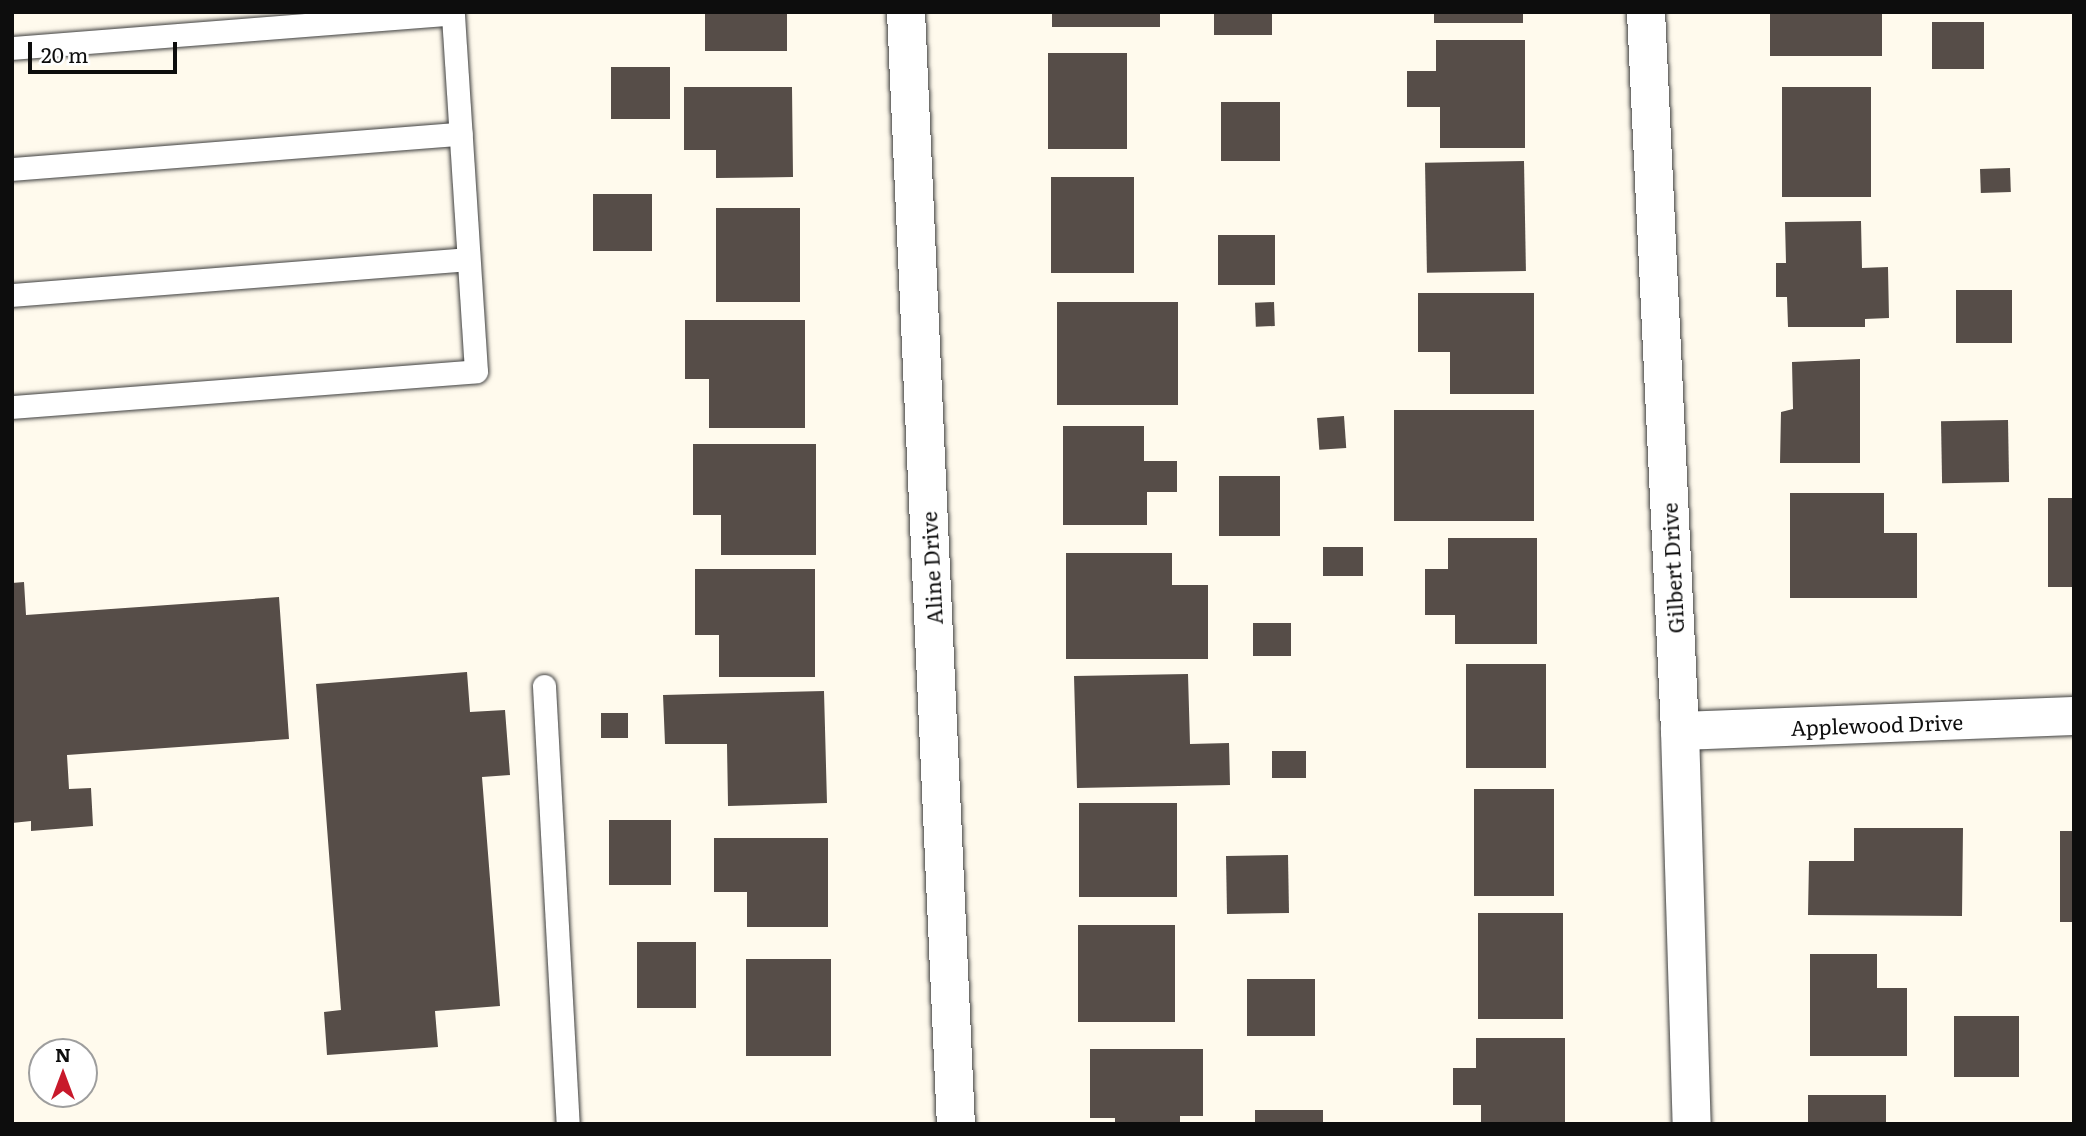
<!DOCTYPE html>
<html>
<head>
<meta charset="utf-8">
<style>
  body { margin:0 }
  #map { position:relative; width:2086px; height:1136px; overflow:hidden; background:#fffaed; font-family:Literata,serif }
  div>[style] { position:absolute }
  .building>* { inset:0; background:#564d48; transform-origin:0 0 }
  .roads { filter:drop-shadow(0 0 2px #404040) drop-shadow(0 0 2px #404040) }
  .lane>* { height:23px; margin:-11.5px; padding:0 11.5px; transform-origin:11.5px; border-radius:11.5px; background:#fff }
  .street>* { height:38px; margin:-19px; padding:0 19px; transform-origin:19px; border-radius:19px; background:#fff }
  span { translate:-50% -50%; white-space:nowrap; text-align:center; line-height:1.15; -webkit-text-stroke:7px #fff; paint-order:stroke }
  .street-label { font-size:21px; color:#0d0d0d }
  .frame { position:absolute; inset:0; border:14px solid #0d0d0d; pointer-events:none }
  .north { position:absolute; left:28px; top:1038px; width:70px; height:70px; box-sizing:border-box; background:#fff; border:2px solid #9e9e9e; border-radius:50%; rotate:0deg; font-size:19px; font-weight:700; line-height:28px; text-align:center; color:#0d0d0d }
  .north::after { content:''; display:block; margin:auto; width:24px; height:32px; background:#c8192b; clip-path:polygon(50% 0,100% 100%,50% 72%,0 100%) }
  .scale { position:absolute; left:28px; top:42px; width:149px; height:32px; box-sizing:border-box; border:4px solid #0d0d0d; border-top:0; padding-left:9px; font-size:21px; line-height:24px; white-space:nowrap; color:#0d0d0d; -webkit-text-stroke:5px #fff; paint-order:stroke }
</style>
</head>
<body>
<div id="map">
  <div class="building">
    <div style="left:705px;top:12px;width:82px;height:39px"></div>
    <div style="left:1052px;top:12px;width:108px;height:15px"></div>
    <div style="left:1214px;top:12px;width:58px;height:23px"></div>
    <div style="left:1434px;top:12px;width:89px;height:11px"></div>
    <div style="left:1770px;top:12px;width:112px;height:44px"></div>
    <div style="left:1932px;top:22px;width:52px;height:47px"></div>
    <div style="clip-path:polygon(1436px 40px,1525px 40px,1525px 148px,1440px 148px,1440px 107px,1407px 107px,1407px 71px,1436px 71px)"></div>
    <div style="left:1048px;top:53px;width:79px;height:96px"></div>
    <div style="left:611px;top:67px;width:59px;height:52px"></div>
    <div style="clip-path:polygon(684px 87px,792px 87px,793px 177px,716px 178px,716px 150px,684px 150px)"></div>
    <div style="left:1782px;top:87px;width:89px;height:110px"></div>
    <div style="left:1221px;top:102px;width:59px;height:59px"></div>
    <div style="left:1524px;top:161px;width:110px;height:99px;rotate:89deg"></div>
    <div style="left:2010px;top:168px;width:24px;height:30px;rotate:88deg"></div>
    <div style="left:1051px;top:177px;width:83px;height:96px"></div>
    <div style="left:593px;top:194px;width:59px;height:57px"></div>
    <div style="left:716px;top:208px;width:84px;height:94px"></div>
    <div style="clip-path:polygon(1861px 221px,1862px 268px,1888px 267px,1889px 318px,1865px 319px,1865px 327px,1788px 327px,1787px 297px,1776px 297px,1776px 263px,1786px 263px,1785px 222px)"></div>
    <div style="left:1218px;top:235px;width:57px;height:50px"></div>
    <div style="left:1956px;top:290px;width:56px;height:53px"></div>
    <div style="clip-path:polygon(1418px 293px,1534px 293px,1534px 394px,1450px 394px,1450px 352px,1418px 352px)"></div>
    <div style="left:1057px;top:302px;width:121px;height:103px"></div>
    <div style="left:1274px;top:302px;width:24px;height:19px;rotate:88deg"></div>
    <div style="clip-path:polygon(685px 320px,805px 320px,805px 428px,709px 428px,709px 379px,685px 379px)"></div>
    <div style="clip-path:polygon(1860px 359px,1860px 463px,1780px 463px,1781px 412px,1793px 409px,1792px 362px)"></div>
    <div style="left:1394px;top:410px;width:140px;height:111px"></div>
    <div style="left:1344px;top:416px;width:32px;height:27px;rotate:86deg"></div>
    <div style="left:2008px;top:420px;width:62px;height:67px;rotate:89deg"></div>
    <div style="clip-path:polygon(1063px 426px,1144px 426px,1144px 461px,1177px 461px,1177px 492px,1147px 492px,1147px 525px,1063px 525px)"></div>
    <div style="clip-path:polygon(693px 444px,816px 444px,816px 555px,721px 555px,721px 515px,693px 515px)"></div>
    <div style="left:1219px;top:476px;width:61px;height:60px"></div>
    <div style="clip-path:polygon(1790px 493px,1884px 493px,1884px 533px,1917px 533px,1917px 598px,1790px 598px)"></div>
    <div style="left:2048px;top:498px;width:26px;height:89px"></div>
    <div style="clip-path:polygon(1448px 538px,1537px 538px,1537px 644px,1455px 644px,1455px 615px,1425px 615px,1425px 569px,1448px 569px)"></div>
    <div style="left:1323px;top:547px;width:40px;height:29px"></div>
    <div style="clip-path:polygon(1066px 553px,1172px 553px,1172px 585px,1208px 585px,1208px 659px,1066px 659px)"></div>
    <div style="clip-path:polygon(695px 569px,815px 569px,815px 677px,719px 677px,719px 635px,695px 635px)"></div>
    <div style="clip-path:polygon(24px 582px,26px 615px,279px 597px,289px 739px,67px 755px,69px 789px,91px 788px,93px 826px,31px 831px,31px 821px,12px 823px,12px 583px)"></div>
    <div style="left:1253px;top:623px;width:38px;height:33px"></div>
    <div style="left:1466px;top:664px;width:80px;height:104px"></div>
    <div style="clip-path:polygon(467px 672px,470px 712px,505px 710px,510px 775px,482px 777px,500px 1006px,435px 1011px,438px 1047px,327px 1055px,324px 1012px,341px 1010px,316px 684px)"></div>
    <div style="clip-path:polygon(1188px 674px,1190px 744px,1229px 743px,1230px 785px,1077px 788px,1074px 676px)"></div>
    <div style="clip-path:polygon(824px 691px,827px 803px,728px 806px,727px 744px,665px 744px,663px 695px)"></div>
    <div style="left:628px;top:713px;width:25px;height:27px;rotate:90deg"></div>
    <div style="left:1272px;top:751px;width:34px;height:27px"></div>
    <div style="left:1474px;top:789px;width:80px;height:107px"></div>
    <div style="left:1079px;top:803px;width:98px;height:94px"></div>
    <div style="left:609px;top:820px;width:62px;height:65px"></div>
    <div style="clip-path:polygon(1854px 828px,1963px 828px,1962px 916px,1808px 915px,1809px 861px,1854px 861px)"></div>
    <div style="left:2060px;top:831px;width:14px;height:91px"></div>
    <div style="clip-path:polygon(714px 838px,828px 838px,828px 927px,747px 927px,747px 892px,714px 892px)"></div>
    <div style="left:1288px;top:855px;width:58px;height:62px;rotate:89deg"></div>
    <div style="left:1478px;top:913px;width:85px;height:106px"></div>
    <div style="left:1175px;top:925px;width:97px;height:97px;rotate:90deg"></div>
    <div style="left:637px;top:942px;width:59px;height:66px"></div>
    <div style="clip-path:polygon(1810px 954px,1877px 954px,1877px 988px,1907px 988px,1907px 1056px,1810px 1056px)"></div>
    <div style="left:746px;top:959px;width:85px;height:97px"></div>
    <div style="left:1247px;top:979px;width:68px;height:57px"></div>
    <div style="left:1954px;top:1016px;width:65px;height:61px"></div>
    <div style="clip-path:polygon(1476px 1038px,1565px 1038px,1565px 1124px,1481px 1124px,1481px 1105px,1453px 1105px,1453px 1068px,1476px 1068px)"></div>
    <div style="clip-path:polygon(1090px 1049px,1203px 1049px,1203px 1116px,1180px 1116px,1180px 1124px,1115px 1124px,1115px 1118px,1090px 1118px)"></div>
    <div style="left:1808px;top:1095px;width:78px;height:29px"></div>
    <div style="left:1255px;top:1110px;width:68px;height:14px"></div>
  </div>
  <div class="roads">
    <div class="lane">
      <div style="left:12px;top:48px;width:442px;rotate:-4.5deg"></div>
      <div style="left:12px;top:169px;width:450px;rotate:-4.5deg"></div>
      <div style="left:12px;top:295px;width:457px;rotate:-4.5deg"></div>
      <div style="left:12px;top:407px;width:465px;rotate:-4.4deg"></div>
      <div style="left:476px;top:371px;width:360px;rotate:-93.7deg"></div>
      <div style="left:544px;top:686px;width:439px;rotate:86.9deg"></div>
    </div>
    <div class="street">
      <div style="left:906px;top:12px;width:1113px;rotate:87.43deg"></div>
      <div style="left:1646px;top:12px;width:720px;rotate:87.29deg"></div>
      <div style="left:1680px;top:731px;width:393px;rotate:88.3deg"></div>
      <div style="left:1680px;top:731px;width:394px;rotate:-2.2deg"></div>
    </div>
  </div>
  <div class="street-label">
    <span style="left:931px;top:568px;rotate:-93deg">Aline Drive</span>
    <span style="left:1672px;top:568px;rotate:-93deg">Gilbert Drive</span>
    <span style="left:1877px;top:724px;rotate:-2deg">Applewood Drive</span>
  </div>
  <div class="frame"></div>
  <div class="north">N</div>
  <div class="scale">20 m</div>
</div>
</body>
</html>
